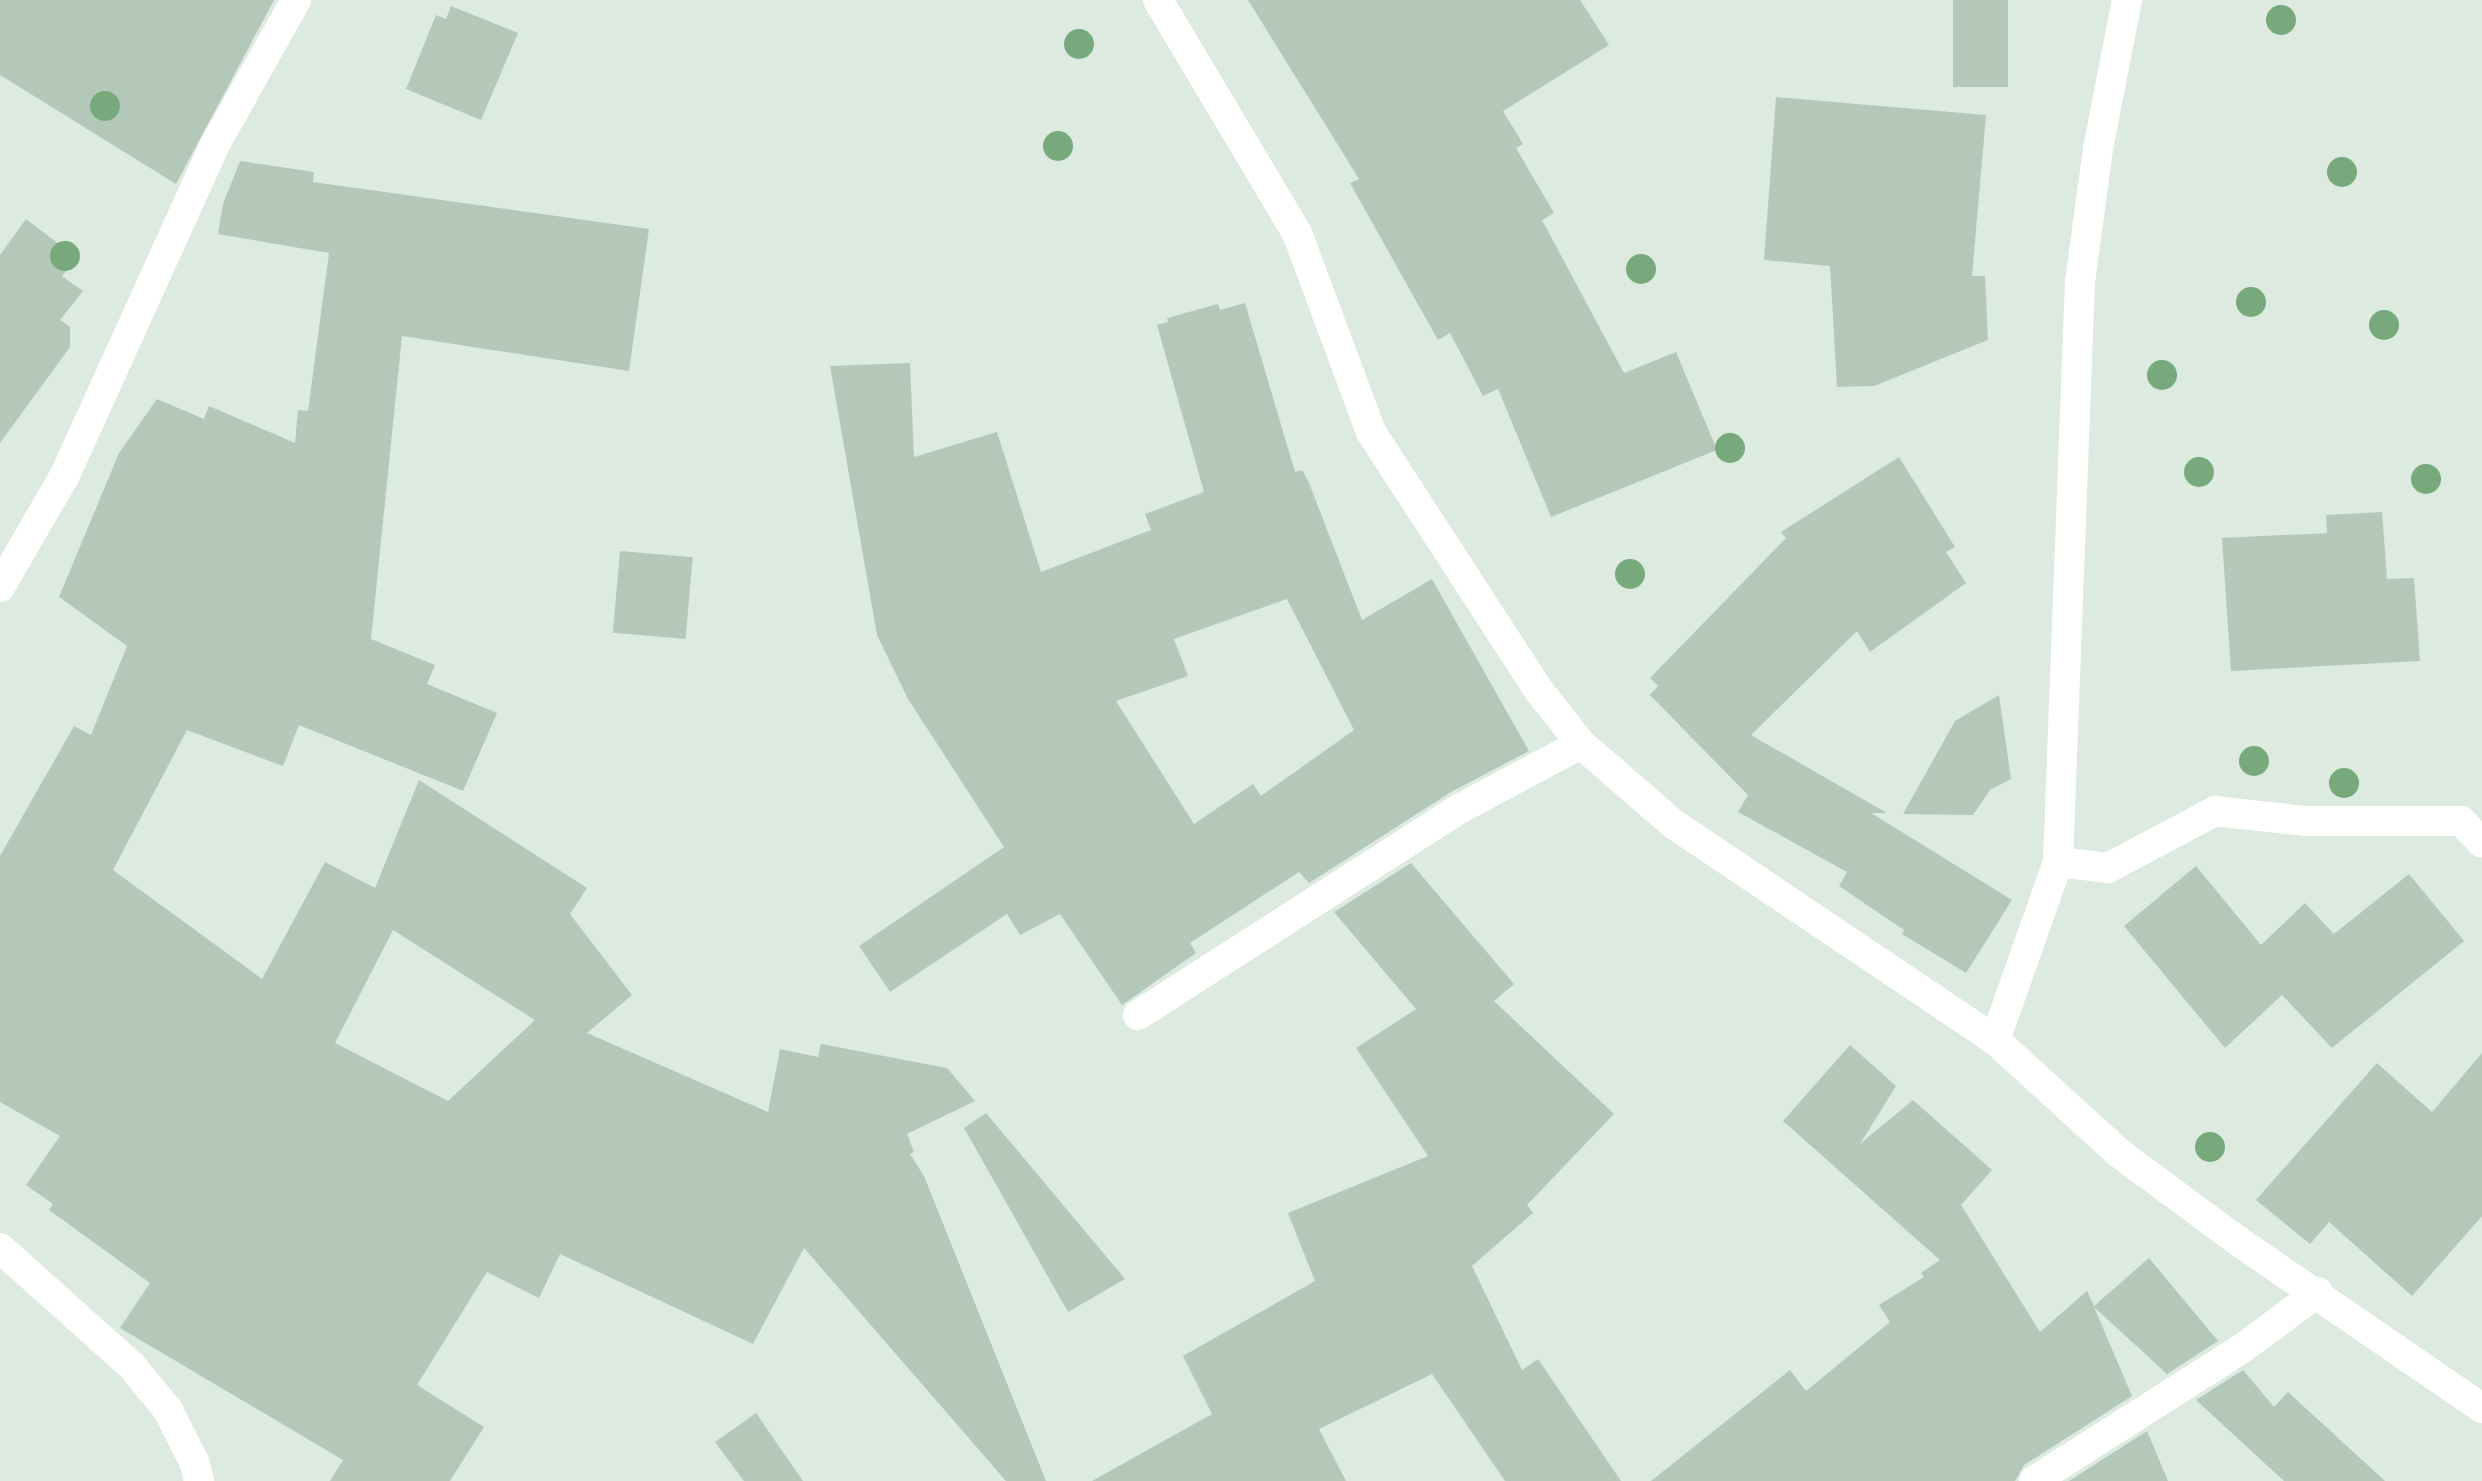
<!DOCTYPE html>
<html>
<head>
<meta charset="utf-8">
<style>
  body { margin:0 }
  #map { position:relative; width:2482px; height:1481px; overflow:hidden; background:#dceae0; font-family:Raleway,sans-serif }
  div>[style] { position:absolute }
  .building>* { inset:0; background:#b4c8ba; transform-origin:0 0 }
  .street>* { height:30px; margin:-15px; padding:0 15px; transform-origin:15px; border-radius:15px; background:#fff }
  .trees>* { width:30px; height:30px; margin:-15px; border-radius:50%; background:#77a97c }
  span { translate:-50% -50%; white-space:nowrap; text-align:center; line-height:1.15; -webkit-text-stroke:9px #ecf7ee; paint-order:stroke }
</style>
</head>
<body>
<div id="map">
  <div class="building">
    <div style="clip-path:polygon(0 0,274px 0,176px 184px,0 75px)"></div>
    <div style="clip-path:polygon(1248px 0,1580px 0,1609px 45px,1503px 111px,1523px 144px,1516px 148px,1554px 213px,1542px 220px,1624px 373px,1676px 352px,1717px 450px,1551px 517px,1498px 389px,1483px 396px,1450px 333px,1438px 340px,1350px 183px,1359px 179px)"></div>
    <div style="left:1953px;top:0;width:55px;height:87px"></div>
    <div style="clip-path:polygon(451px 6px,518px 33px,481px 120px,406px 89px,436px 15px,446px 19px)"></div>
    <div style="clip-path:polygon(1776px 97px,1986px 115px,1972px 276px,1985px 276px,1988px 340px,1874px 386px,1837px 387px,1830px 266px,1764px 260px)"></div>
    <div style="clip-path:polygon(evenodd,240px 161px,314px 172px,313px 182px,649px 229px,629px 371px,402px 336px,371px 639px,435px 665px,427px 684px,497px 713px,463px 791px,299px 725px,283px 766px,187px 730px,113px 870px,262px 979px,325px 862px,375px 888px,419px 780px,587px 888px,570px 914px,632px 995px,587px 1033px,768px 1112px,780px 1049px,818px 1057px,821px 1044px,947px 1068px,975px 1101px,907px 1134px,914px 1152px,910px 1154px,924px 1176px,1046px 1481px,1006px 1481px,804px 1248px,753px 1344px,560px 1254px,539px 1298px,487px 1272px,417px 1385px,484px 1427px,450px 1481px,330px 1481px,343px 1460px,120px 1328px,150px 1283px,49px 1210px,53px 1204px,26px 1185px,60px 1136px,0 1102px,0 856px,74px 726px,91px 735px,127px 646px,59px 597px,119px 453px,157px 399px,204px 419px,209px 406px,295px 443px,298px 410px,308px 411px,329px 253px,218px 234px,223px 204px,240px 161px,393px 930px,535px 1020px,448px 1101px,335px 1043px,393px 930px)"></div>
    <div style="clip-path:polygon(26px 219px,77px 258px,62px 276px,83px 291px,60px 320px,70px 327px,70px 347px,0 443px,0 255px)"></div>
    <div style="clip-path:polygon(evenodd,1245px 303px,1295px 472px,1302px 470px,1309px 483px,1362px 620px,1432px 579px,1529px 751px,1451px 792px,1309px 883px,1299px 872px,1190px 943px,1196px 953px,1122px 1005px,1060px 914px,1020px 935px,1007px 914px,890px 992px,859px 946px,1004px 847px,908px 699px,877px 635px,830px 366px,910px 363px,914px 457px,997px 432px,1041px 572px,1151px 530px,1145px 514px,1204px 492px,1157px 325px,1168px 322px,1167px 318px,1218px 304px,1220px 310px,1245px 303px,1287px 599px,1354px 730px,1261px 796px,1253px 784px,1194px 824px,1116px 701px,1188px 676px,1174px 639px,1287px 599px)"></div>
    <div style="clip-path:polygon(1899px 457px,1955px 547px,1946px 552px,1966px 583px,1870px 652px,1857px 631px,1751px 735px,1887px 813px,1871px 813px,2012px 900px,1966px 973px,1902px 934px,1904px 930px,1839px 886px,1847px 872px,1738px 812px,1748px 795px,1650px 695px,1658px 686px,1650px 678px,1786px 538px,1781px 532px)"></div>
    <div style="clip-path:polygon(2382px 512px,2387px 579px,2414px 578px,2420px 661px,2231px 671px,2222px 538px,2327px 533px,2326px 515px)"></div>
    <div style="left:620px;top:551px;width:73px;height:82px;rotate:5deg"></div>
    <div style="clip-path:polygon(1999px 695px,2011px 779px,1990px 790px,1973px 815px,1903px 814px,1955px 721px)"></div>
    <div style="clip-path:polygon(1411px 863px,1514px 984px,1494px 1001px,1614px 1114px,1527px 1205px,1533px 1213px,1472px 1266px,1522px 1370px,1538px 1359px,1621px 1481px,1505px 1481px,1432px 1374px,1319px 1429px,1346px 1481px,1092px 1481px,1212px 1414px,1183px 1356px,1315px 1281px,1288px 1213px,1428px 1156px,1356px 1048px,1416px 1009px,1334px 912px)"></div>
    <div style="clip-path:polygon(2196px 866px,2261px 945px,2305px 903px,2334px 934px,2409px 874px,2464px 941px,2332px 1048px,2282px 995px,2225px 1048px,2124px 926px)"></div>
    <div style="clip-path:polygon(1850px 1045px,1896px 1086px,1860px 1144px,1913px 1100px,1992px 1170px,1961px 1205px,2040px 1332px,2087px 1291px,2094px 1306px,2149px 1258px,2218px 1341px,2167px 1374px,2094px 1307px,2132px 1396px,2024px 1465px,2015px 1481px,1651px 1481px,1790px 1370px,1806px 1391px,1890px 1322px,1879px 1305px,1924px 1277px,1921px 1273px,1940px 1260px,1783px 1121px)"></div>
    <div style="clip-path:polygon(2482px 1053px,2482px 1216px,2412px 1296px,2329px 1222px,2310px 1244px,2256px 1200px,2377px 1063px,2432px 1112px)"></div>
    <div style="clip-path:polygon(986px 1113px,1125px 1279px,1068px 1312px,964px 1128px)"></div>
    <div style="clip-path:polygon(2243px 1370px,2274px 1407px,2288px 1392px,2385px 1481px,2284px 1481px,2196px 1400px)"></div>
    <div style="clip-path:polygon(756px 1413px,803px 1481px,744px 1481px,715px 1442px)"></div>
    <div style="clip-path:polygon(2147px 1431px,2168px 1481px,2069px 1481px)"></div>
  </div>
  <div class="street">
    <div style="left:1158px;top:0;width:271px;rotate:59.2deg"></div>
    <div style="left:1297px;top:233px;width:212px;rotate:69.6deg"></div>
    <div style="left:1371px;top:432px;width:310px;rotate:57deg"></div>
    <div style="left:1540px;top:692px;width:66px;rotate:51.7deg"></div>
    <div style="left:1581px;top:744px;width:124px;rotate:40.8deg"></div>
    <div style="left:1675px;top:825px;width:386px;rotate:33.9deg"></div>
    <div style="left:1995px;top:1040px;width:168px;rotate:42.3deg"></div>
    <div style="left:2119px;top:1153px;width:148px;rotate:36.5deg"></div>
    <div style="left:2238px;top:1241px;width:296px;rotate:34.4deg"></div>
    <div style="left:0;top:587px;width:129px;rotate:-59.9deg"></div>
    <div style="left:65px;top:475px;width:359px;rotate:-65.6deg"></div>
    <div style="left:213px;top:148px;width:170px;rotate:-60.7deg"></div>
    <div style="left:2058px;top:862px;width:50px;rotate:6.8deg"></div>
    <div style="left:2108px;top:868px;width:121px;rotate:-28deg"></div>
    <div style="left:2215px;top:811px;width:92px;rotate:6.3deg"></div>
    <div style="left:2306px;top:821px;width:155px"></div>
    <div style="left:2461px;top:821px;width:30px;rotate:46deg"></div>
    <div style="left:1138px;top:1015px;width:384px;rotate:-32.7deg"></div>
    <div style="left:1461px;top:808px;width:136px;rotate:-28.1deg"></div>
    <div style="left:1995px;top:1040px;width:189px;rotate:-70.5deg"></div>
    <div style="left:2058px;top:862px;width:580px;rotate:-87.83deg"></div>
    <div style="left:2080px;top:282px;width:134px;rotate:-82.3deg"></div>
    <div style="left:2098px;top:149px;width:152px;rotate:-79deg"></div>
    <div style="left:0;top:1248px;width:176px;rotate:41.8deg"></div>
    <div style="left:131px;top:1365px;width:58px;rotate:50.6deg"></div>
    <div style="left:168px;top:1410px;width:60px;rotate:63.4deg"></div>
    <div style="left:195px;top:1464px;width:17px;rotate:77deg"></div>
    <div style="left:2034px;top:1481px;width:244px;rotate:-32.5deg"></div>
    <div style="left:2240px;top:1350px;width:97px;rotate:-36.6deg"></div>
  </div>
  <div class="trees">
    <div style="left:2281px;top:20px"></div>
    <div style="left:1079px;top:44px"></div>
    <div style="left:105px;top:106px"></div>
    <div style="left:1058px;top:146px"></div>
    <div style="left:2342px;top:172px"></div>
    <div style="left:65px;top:256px"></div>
    <div style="left:1641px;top:269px"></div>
    <div style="left:2251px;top:302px"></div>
    <div style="left:2384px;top:325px"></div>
    <div style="left:2162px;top:375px"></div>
    <div style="left:1730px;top:448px"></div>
    <div style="left:2199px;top:472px"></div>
    <div style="left:2426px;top:479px"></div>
    <div style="left:1630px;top:574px"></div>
    <div style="left:2254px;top:761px"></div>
    <div style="left:2344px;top:783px"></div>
    <div style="left:2210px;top:1147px"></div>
  </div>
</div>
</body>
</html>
